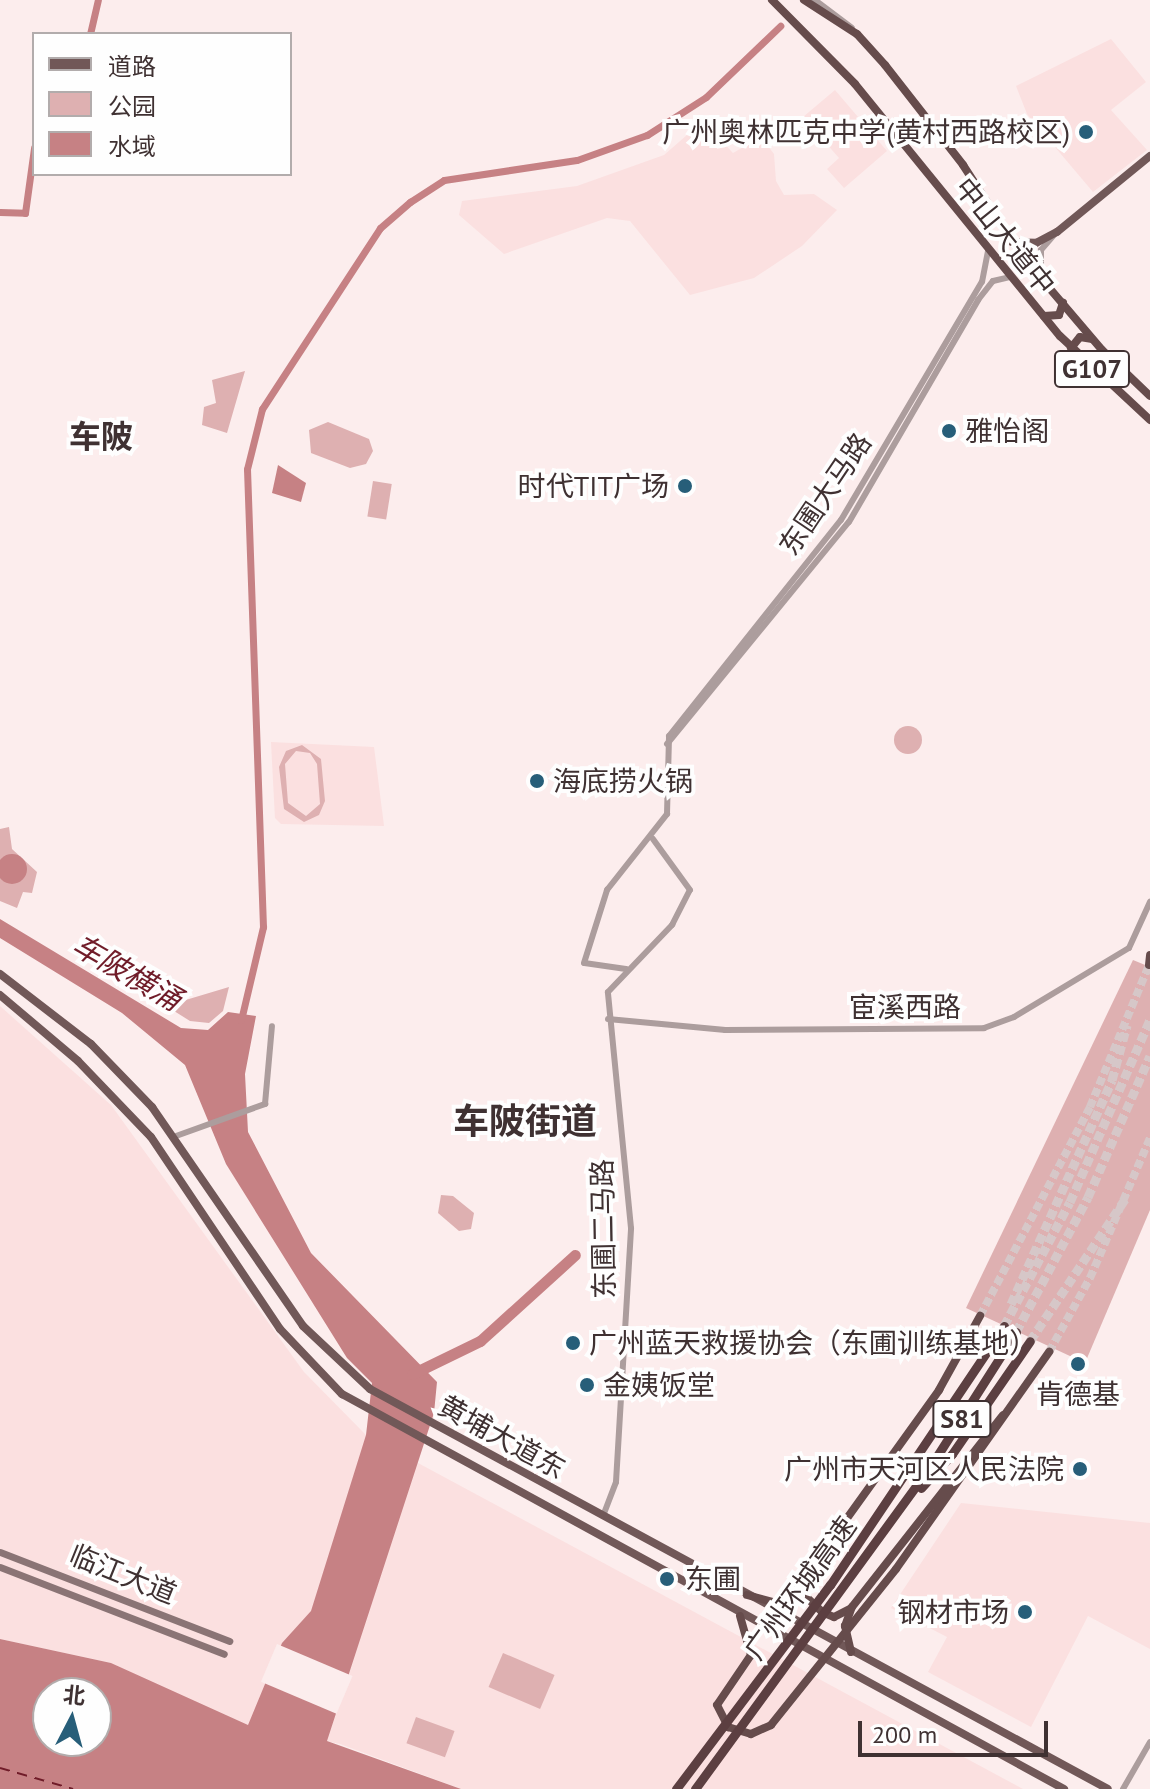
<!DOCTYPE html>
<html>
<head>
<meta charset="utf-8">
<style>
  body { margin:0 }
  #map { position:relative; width:1150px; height:1789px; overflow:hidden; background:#fceded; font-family:"PT Sans","Noto Sans SC",sans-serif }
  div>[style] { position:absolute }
  .built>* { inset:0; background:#fbe0e0 }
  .green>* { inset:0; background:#deb0b1; transform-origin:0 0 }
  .round { border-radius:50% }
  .water>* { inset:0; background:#c68184 }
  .pier>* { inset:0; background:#fceded; transform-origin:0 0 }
  .canal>* { height:7px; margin:-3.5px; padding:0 3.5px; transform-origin:3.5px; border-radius:3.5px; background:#c68184 }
  .river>* { height:11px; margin:-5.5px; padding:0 5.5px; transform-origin:5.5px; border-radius:5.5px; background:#c68184 }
  .ferry>* { height:2px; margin-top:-1px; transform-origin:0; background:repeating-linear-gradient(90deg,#701c29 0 10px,transparent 0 18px) }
  .trunk-tunnel>* { height:8px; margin-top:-4px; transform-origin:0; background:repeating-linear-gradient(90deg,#d6c7c8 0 8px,transparent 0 12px) }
  .motorway-tunnel>* { height:9px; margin-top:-4.5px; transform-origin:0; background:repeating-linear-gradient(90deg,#d6c7c8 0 9px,transparent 0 13.5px) }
  .tertiary>* { height:6px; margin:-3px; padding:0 3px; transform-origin:3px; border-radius:3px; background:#ac9d9d }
  .secondary>* { height:7px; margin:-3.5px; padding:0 3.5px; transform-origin:3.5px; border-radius:3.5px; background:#8a7475 }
  .primary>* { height:8px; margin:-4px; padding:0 4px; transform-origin:4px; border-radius:4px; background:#715858 }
  .trunk>* { height:8px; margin:-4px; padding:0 4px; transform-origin:4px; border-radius:4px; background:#664c4c }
  .motorway>* { height:9px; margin:-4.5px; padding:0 4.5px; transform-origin:4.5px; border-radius:4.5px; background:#5c3f41 }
  .dots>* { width:22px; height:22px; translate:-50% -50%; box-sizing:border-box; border:4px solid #fefefe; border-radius:50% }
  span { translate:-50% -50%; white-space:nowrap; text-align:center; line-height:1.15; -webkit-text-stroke:8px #fefefe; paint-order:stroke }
  .shield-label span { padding:2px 6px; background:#fefefe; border:2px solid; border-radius:6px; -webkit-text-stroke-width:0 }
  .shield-label { font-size:26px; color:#3f3132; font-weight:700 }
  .poi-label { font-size:28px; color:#3f3132 }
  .right { translate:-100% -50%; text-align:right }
  .left { translate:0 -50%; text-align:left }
  .street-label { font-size:28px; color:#3f3132 }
  .water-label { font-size:30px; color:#701c29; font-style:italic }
  .quarter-label { font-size:32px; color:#3f3132; font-weight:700 }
  .district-label { font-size:36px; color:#3f3132; font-weight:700 }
  .legend { position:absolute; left:32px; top:32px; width:260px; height:144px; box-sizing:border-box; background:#fefefe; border:2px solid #b2acac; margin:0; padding:10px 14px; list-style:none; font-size:24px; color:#3f3132 }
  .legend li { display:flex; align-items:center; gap:16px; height:40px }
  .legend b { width:40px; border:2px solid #b2acac }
  .north { position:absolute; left:32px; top:1677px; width:80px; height:80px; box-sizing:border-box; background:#fefefe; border:2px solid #b2acac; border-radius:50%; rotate:6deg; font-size:22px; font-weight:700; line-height:32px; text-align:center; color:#3f3132 }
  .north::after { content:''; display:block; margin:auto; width:28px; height:36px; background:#275e79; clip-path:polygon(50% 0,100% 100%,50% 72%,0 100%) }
  .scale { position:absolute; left:858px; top:1721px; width:190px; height:36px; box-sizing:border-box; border:4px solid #3f3132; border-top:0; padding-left:10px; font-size:24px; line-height:28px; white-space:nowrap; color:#3f3132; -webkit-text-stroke:6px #fefefe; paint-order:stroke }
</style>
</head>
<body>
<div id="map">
  <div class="built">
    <div style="clip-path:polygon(1111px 39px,1146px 82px,1111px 110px,1147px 150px,1093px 192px,1027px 114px,1016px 86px)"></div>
    <div style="clip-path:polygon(835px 90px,887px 151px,844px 188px,827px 169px,839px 158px,803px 117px)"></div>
    <div style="clip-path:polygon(703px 121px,733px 153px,761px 137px,774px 154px,776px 181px,784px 195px,814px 194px,837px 210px,802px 246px,754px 278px,690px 295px,630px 221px,607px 218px,504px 254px,459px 215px,462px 201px,577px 186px,664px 155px)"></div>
    <div style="clip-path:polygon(271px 742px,374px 747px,384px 826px,281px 824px,275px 818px)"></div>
    <div style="clip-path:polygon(0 1006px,111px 1105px,304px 1372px,366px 1435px,1023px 1789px,461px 1789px,340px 1744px,235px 1723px,111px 1663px,0 1639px)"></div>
    <div style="clip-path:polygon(961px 1503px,1150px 1523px,1150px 1649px,1088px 1616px,1031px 1727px,928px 1672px,947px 1637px,891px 1608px)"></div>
  </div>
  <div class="green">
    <div style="clip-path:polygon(245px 371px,227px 433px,202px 425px,204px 407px,216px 403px,212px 380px)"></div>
    <div style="clip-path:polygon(328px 422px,369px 439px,373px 451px,366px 464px,350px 468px,311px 453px,309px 430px)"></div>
    <div style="left:373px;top:481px;width:19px;height:36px;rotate:9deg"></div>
    <div class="round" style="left:894px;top:726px;width:28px;height:28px"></div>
    <div style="clip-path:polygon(evenodd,302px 745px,321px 759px,325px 801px,319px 815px,304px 822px,284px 809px,279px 767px,286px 751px,302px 745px,296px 751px,310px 753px,317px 764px,320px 804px,306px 816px,288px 803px,285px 764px,296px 751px)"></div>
    <div style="clip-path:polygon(9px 827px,12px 849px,37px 872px,32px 893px,23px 892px,17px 908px,0 901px,0 829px)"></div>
    <div style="clip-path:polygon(1133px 960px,1150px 967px,1150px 1210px,1085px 1363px,966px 1308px)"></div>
    <div style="clip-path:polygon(229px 987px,223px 1011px,209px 1023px,190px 1021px,147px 994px,149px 989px,177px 996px,179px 1002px)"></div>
    <div style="clip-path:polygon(441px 1195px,453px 1196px,474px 1213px,471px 1229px,459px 1231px,438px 1213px)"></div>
    <div style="left:503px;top:1653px;width:56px;height:37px;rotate:23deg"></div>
    <div style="left:416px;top:1717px;width:41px;height:28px;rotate:20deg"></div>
  </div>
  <div class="water">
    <div style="clip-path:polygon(278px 465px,306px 483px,301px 502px,272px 493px)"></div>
    <div class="round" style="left:-3px;top:854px;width:30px;height:30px"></div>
    <div style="clip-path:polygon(evenodd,0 919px,181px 1028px,208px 1030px,228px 1012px,256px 1016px,245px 1074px,248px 1132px,311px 1253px,437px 1382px,434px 1413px,327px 1741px,461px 1789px,0 1789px,0 1639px,111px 1663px,248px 1725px,282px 1643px,311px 1611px,366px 1435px,372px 1383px,347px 1358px,226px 1164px,185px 1065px,122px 1013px,0 938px,0 919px,48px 1693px,96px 1693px,96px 1741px,48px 1741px,48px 1693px)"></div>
  </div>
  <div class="pier">
    <div style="left:277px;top:1644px;width:82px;height:41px;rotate:23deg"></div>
  </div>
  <div class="canal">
    <div style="left:90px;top:34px;width:35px;rotate:-77deg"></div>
    <div style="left:0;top:212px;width:25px;rotate:2deg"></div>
    <div style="left:25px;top:213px;width:66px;rotate:-82.1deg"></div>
    <div style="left:241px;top:1020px;width:96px;rotate:-76.7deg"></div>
    <div style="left:263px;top:927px;width:458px;rotate:-92deg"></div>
    <div style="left:247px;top:469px;width:62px;rotate:-76deg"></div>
    <div style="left:262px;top:409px;width:216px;rotate:-56.9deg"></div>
    <div style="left:380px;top:228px;width:40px;rotate:-41deg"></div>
    <div style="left:410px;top:202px;width:40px;rotate:-32.9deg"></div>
    <div style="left:444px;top:180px;width:134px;rotate:-8.6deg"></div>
    <div style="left:577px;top:160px;width:74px;rotate:-19.7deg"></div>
    <div style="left:647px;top:135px;width:70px;rotate:-32.8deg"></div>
    <div style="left:706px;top:97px;width:103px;rotate:-43.8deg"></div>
  </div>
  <div class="river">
    <div style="left:412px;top:1374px;width:76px;rotate:-25.9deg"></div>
    <div style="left:480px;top:1341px;width:128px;rotate:-42.2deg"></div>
  </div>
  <div class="ferry">
    <div style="left:0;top:1768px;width:76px;rotate:16deg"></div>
  </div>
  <div class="trunk-tunnel">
    <div style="left:980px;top:1316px;width:236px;rotate:-62.2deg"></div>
    <div style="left:1090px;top:1107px;width:154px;rotate:-67.4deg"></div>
    <div style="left:1049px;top:1352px;width:85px;rotate:-61deg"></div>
    <div style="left:1090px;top:1278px;width:152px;rotate:-66.8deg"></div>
  </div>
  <div class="motorway-tunnel">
    <div style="left:1011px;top:1304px;width:246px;rotate:-65.7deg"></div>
    <div style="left:1112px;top:1080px;width:57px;rotate:-74.7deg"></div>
    <div style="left:1004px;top:1326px;width:140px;rotate:-62deg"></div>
    <div style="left:1070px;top:1202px;width:199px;rotate:-66.3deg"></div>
    <div style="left:1016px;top:1332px;width:153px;rotate:-61.9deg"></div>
    <div style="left:1088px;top:1197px;width:154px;rotate:-66.3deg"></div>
    <div style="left:1030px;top:1341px;width:174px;rotate:-56.2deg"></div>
  </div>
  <div class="tertiary">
    <div style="left:815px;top:0;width:46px;rotate:37.1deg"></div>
    <div style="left:1041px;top:278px;width:28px;rotate:-90deg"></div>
    <div style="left:1041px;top:250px;width:20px;rotate:-49deg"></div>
    <div style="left:667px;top:744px;width:287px;rotate:-50.7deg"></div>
    <div style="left:849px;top:522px;width:257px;rotate:-59.8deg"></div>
    <div style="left:978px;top:300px;width:24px;rotate:-52deg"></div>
    <div style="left:993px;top:281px;width:17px;rotate:-13deg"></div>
    <div style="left:626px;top:969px;width:42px;rotate:-171.9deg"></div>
    <div style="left:584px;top:963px;width:77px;rotate:-72.5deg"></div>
    <div style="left:607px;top:890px;width:97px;rotate:-51.7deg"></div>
    <div style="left:667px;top:814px;width:78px;rotate:-88.5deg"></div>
    <div style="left:669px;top:736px;width:276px;rotate:-51.5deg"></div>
    <div style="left:841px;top:520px;width:277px;rotate:-59.4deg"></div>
    <div style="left:982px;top:282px;width:33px;rotate:-79deg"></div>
    <div style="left:608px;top:1019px;width:118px;rotate:5.4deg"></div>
    <div style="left:725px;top:1030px;width:259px;rotate:-0.4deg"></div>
    <div style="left:984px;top:1028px;width:32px;rotate:-20deg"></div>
    <div style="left:1014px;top:1017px;width:134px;rotate:-31deg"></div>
    <div style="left:1129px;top:948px;width:51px;rotate:-65.5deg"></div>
    <div style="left:176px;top:1136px;width:95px;rotate:-19.8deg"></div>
    <div style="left:265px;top:1104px;width:78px;rotate:-84.9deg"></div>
    <div style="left:603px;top:1516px;width:36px;rotate:-69deg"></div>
    <div style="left:616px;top:1482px;width:254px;rotate:-86.6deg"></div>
    <div style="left:631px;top:1228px;width:237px;rotate:-95.6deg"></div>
    <div style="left:608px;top:992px;width:93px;rotate:-46.3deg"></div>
    <div style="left:672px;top:925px;width:39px;rotate:-63deg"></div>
    <div style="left:690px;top:890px;width:63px;rotate:-126deg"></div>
    <div style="left:1123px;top:1789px;width:54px;rotate:-60.1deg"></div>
  </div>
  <div class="secondary">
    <div style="left:0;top:1552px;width:246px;rotate:21.2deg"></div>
    <div style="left:0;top:1567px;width:240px;rotate:21.2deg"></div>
  </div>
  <div class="primary">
    <div style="left:1012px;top:242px;width:24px;rotate:2deg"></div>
    <div style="left:1036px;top:243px;width:24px;rotate:-28deg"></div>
    <div style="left:1057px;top:232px;width:120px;rotate:-39.3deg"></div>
    <div style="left:0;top:974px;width:115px;rotate:37.6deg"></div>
    <div style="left:91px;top:1044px;width:88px;rotate:45.9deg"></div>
    <div style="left:152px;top:1107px;width:266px;rotate:55.4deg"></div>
    <div style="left:303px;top:1326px;width:92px;rotate:43.2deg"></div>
    <div style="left:370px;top:1389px;width:839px;rotate:28.46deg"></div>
    <div style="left:0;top:995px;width:102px;rotate:40.2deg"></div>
    <div style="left:78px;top:1061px;width:105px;rotate:46.2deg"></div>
    <div style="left:151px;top:1137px;width:231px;rotate:56.1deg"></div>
    <div style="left:280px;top:1329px;width:90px;rotate:46.4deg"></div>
    <div style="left:342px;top:1394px;width:823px;rotate:28.68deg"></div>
  </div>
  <div class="trunk">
    <div style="left:772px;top:0;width:118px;rotate:45.3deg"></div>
    <div style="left:855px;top:84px;width:325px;rotate:50.9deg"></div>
    <div style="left:1060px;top:336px;width:123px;rotate:43deg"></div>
    <div style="left:804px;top:0;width:63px;rotate:32.7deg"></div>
    <div style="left:857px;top:34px;width:42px;rotate:47.9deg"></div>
    <div style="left:885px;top:65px;width:127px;rotate:52deg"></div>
    <div style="left:963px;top:165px;width:108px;rotate:57deg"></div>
    <div style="left:1022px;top:256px;width:123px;rotate:49.6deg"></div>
    <div style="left:1102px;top:350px;width:66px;rotate:43.8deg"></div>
    <div style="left:1044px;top:316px;width:15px;rotate:-4deg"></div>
    <div style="left:1059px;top:315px;width:13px;rotate:-72deg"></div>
    <div style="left:1071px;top:348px;width:14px;rotate:-51deg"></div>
    <div style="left:1080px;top:337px;width:11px;rotate:10deg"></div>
    <div style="left:1149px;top:965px;width:10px;rotate:-84deg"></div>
    <div style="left:802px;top:1582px;width:13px;rotate:81deg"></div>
    <div style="left:804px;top:1595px;width:25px;rotate:43deg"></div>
    <div style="left:822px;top:1612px;width:13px;rotate:23deg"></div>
    <div style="left:834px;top:1617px;width:18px;rotate:-27deg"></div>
    <div style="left:747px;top:1595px;width:31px;rotate:15deg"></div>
    <div style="left:777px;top:1603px;width:20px;rotate:-33deg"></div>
    <div style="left:794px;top:1592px;width:249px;rotate:-54.3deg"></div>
    <div style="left:939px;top:1390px;width:85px;rotate:-61deg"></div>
    <div style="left:740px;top:1616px;width:41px;rotate:74.2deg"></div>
    <div style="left:751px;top:1655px;width:60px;rotate:124.2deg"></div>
    <div style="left:717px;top:1705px;width:25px;rotate:63deg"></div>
    <div style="left:728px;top:1727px;width:24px;rotate:17deg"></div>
    <div style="left:751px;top:1734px;width:22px;rotate:-24deg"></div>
    <div style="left:771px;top:1725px;width:200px;rotate:-51.3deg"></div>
    <div style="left:896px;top:1569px;width:266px;rotate:-54.8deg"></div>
    <div style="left:851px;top:1652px;width:27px;rotate:-103deg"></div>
    <div style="left:845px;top:1626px;width:20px;rotate:-70deg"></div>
    <div style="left:852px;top:1607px;width:244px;rotate:-51.8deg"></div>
  </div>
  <div class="motorway">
    <div style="left:921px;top:1488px;width:46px;rotate:-47.6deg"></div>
    <div style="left:952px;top:1454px;width:137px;rotate:-55.4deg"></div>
    <div style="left:676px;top:1789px;width:256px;rotate:-53deg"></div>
    <div style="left:830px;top:1585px;width:312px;rotate:-56.1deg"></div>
    <div style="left:695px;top:1789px;width:399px;rotate:-53.9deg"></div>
    <div style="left:930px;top:1467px;width:160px;rotate:-57.5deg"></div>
  </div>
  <div class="dots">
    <div style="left:1086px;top:132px;background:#275e79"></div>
    <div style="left:949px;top:431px;background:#275e79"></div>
    <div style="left:685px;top:486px;background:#275e79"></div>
    <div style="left:537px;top:781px;background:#275e79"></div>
    <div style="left:573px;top:1343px;background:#275e79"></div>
    <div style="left:1078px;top:1364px;background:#275e79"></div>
    <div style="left:587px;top:1385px;background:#275e79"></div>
    <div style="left:1080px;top:1469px;background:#275e79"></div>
    <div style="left:667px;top:1579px;background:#275e79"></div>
    <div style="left:1025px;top:1612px;background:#275e79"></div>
  </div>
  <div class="shield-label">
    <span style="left:1092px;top:369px">G107</span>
    <span style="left:962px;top:1419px">S81</span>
  </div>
  <div class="poi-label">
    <span class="right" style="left:1070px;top:132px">广州奥林匹克中学(黄村西路校区)</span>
    <span class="left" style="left:965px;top:431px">雅怡阁</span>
    <span class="right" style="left:669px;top:486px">时代TIT广场</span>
    <span class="left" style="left:553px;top:781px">海底捞火锅</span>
    <span class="left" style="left:589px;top:1343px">广州蓝天救援协会（东圃训练基地）</span>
    <span class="left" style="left:603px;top:1385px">金姨饭堂</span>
    <span style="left:1078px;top:1394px">肯德基</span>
    <span class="right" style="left:1064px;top:1469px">广州市天河区人民法院</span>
    <span class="left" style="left:685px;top:1579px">东圃</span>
    <span class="right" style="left:1009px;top:1612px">钢材市场</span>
  </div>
  <div class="street-label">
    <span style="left:1005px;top:236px;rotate:51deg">中山大道中</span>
    <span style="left:825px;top:494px;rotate:-56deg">东圃大马路</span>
    <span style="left:905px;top:1007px">宦溪西路</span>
    <span style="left:603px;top:1229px;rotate:-91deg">东圃二马路</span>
    <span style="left:502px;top:1437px;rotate:29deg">黄埔大道东</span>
    <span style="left:123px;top:1574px;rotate:22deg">临江大道</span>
    <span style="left:800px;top:1588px;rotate:-54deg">广州环城高速</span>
  </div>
  <div class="water-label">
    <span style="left:127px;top:972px;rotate:30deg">车陂横涌</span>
  </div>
  <div class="quarter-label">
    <span style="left:101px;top:436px">车陂</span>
  </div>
  <div class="district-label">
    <span style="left:525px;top:1121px">车陂街道</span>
  </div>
  <ul class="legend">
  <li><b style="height:10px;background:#715858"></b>道路</li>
  <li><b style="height:22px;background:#deb0b1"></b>公园</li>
  <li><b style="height:22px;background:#c68184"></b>水域</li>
  </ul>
  <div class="north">北</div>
  <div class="scale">200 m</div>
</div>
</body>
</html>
